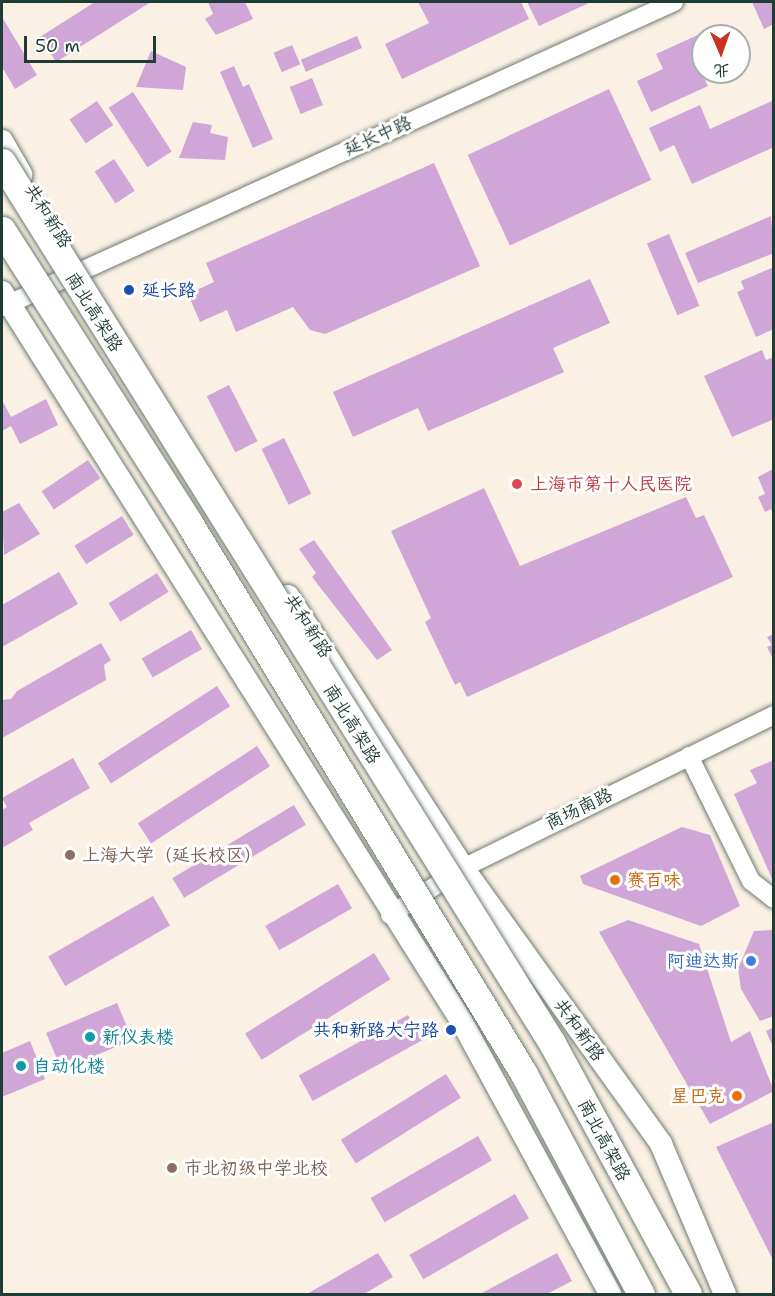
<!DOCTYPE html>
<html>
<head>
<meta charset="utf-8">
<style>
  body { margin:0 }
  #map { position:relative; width:775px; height:1296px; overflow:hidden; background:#faf0e3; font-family:"Shantell Sans","LXGW WenKai TC",sans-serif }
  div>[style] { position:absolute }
  .building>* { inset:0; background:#cfa6d7; transform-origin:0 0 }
  .roads { filter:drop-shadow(0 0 2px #6c7c71) drop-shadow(0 0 2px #6c7c71) }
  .minor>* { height:18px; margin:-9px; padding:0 9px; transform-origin:9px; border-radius:9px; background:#fff }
  .major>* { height:22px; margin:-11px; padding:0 11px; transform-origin:11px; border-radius:11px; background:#fff }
  .bridges { filter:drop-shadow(0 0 2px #6c7c71) drop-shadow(0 0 2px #6c7c71) }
  .highway-bridge>* { height:27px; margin:-13.5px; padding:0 13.5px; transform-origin:13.5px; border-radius:13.5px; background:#fff }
  .dots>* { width:16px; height:16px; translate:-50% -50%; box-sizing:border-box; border:3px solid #fff; border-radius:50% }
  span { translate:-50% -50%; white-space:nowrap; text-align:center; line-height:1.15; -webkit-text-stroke:6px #fff; paint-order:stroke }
  .street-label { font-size:18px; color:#1f3d34 }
  .transit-label { font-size:18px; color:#164399 }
  .left { translate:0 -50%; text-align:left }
  .right { translate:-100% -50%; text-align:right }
  .health-label { font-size:18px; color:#be3a42 }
  .education-label { font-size:18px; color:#785e54 }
  .food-label { font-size:18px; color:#c56008 }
  .shop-label { font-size:18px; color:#366cbe }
  .culture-label { font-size:18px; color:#0d838f }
  .frame { position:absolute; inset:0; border:3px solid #1f3d34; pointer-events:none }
  .north { position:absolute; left:691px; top:24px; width:60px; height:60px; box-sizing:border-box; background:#fff; border:2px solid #a5b1ae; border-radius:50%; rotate:178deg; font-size:16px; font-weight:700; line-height:24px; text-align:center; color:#1f3d34 }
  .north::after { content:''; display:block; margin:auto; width:21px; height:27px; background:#c8321e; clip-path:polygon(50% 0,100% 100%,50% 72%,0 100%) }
  .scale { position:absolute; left:24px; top:36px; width:132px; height:27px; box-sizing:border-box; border:3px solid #1f3d34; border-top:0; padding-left:8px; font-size:18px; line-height:21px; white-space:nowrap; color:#1f3d34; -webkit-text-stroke:4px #fff; paint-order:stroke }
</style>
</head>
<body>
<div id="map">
  <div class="building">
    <div style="clip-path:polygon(95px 2px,151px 2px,56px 62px,40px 37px)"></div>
    <div style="clip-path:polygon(208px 2px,245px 2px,253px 19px,216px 35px,205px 19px,213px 14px)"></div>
    <div style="clip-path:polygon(418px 2px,521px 2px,529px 19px,402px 79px,385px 44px,429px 23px)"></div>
    <div style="clip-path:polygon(527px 2px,591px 2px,539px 26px)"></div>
    <div style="clip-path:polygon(752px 2px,774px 2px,774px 24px,764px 29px)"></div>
    <div style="clip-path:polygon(2px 17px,37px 75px,15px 89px,2px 67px)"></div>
    <div style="clip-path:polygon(722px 24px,728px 36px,703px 36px,702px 74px,708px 86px,651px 112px,637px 81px,663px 69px,656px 54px)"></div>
    <div style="left:357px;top:36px;width:13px;height:61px;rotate:67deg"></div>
    <div style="left:292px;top:45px;width:21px;height:20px;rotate:67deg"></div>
    <div style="clip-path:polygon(151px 51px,186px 67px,183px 90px,136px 87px)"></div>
    <div style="clip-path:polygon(234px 66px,243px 87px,249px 84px,273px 139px,253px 148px,220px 72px)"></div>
    <div style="left:312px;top:78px;width:29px;height:24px;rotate:68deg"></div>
    <div style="left:609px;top:89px;width:100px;height:156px;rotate:65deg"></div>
    <div style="left:133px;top:92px;width:71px;height:29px;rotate:57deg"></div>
    <div style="clip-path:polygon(774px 100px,774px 147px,692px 184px,674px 145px,660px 152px,649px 128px,700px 105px,710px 129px)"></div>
    <div style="left:97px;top:101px;width:29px;height:33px;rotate:56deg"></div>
    <div style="clip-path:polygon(193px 122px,212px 125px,210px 133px,228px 137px,225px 160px,179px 158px)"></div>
    <div style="left:114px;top:159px;width:38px;height:23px;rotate:57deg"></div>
    <div style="clip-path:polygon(434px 163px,480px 266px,325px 334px,310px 330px,293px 307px,236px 332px,227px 310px,200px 322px,188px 294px,214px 282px,206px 263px)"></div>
    <div style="clip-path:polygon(771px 216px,774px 253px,698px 283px,685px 253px)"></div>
    <div style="left:669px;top:234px;width:78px;height:24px;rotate:67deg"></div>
    <div style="clip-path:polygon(774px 267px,774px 329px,756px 337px,737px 292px,744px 289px,741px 281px)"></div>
    <div style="clip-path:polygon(590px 279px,610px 323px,553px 348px,564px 372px,428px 431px,418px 408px,353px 437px,333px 392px)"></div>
    <div style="clip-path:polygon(762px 350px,766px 360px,774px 357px,774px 419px,732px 437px,704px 376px)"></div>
    <div style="left:229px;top:385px;width:63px;height:25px;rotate:63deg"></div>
    <div style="clip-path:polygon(46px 399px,58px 425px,20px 444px,11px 426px,2px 431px,2px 400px,11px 417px)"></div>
    <div style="left:284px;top:438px;width:62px;height:25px;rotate:64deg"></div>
    <div style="left:88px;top:460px;width:22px;height:56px;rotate:56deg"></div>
    <div style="clip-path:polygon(773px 469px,773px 514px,771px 509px,765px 512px,758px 497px,765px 494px,758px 477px)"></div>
    <div style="clip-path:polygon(484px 488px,520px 566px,686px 497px,696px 518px,704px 515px,733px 577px,467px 697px,460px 682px,455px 685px,425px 622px,431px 618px,391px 531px)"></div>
    <div style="clip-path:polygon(19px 503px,40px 534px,4px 555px,2px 512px)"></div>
    <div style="left:122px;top:516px;width:22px;height:56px;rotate:58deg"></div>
    <div style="clip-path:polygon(314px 540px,392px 650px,377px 660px,312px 577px,316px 573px,299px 549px)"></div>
    <div style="clip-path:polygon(59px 572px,78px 604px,2px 647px,2px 605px)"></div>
    <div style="left:157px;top:573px;width:22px;height:57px;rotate:58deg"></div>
    <div style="left:191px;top:630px;width:22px;height:57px;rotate:60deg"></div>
    <div style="clip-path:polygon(774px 634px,774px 661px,767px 647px,772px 645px,767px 637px)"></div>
    <div style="clip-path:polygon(101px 643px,111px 660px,104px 665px,106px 680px,2px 738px,2px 700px,11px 699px,17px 691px)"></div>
    <div style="left:217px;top:686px;width:24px;height:142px;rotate:57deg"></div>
    <div style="left:257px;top:746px;width:24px;height:142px;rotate:57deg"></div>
    <div style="clip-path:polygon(73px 758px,90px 788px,29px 823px,33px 830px,2px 848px,2px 810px,7px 807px,2px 798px)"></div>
    <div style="clip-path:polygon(774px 760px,774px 883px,734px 794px,757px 783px,750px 770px)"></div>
    <div style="left:294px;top:805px;width:23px;height:142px;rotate:59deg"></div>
    <div style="clip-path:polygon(682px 827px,710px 835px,740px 906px,701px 926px,583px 884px,580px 876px)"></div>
    <div style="left:338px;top:884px;width:28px;height:84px;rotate:60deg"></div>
    <div style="left:153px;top:896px;width:34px;height:121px;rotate:60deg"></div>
    <div style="clip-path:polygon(628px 920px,699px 944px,731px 1042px,750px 1031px,774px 1091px,710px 1124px,599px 932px)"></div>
    <div style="clip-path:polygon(774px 930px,774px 1016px,760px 1021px,741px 989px,738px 969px,754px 931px)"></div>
    <div style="left:374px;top:953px;width:31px;height:152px;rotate:58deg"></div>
    <div style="left:117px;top:1003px;width:40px;height:77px;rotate:67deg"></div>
    <div style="left:408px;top:1015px;width:29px;height:125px;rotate:61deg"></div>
    <div style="clip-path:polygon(774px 1027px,774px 1049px,766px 1031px)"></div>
    <div style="clip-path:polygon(30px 1041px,45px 1079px,2px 1097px,2px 1053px)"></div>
    <div style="left:446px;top:1074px;width:28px;height:124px;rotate:58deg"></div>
    <div style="clip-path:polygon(774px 1122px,774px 1262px,716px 1147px)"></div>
    <div style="left:478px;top:1136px;width:28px;height:124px;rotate:60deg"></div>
    <div style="left:515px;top:1194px;width:28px;height:122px;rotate:60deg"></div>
    <div style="clip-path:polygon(378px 1253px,393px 1277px,364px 1294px,307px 1294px)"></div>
    <div style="clip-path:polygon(557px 1253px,572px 1281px,547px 1294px,480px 1294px)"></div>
  </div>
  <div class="roads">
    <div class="minor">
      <div style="left:2px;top:307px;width:738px;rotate:-24.41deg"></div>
      <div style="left:689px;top:756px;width:140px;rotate:63.6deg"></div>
      <div style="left:751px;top:881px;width:29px;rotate:38deg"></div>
      <div style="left:390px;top:915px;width:87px;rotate:-32.8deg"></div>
      <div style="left:463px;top:868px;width:347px;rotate:-26.2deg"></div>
    </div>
    <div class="major">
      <div style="left:2px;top:141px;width:39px;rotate:60deg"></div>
      <div style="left:2px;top:292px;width:863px;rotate:57.78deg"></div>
      <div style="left:462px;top:1022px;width:310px;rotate:61.4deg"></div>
      <div style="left:288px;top:596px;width:323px;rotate:57.2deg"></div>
      <div style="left:463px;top:868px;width:340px;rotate:54.3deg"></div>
      <div style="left:661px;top:1144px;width:163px;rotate:66.9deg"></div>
    </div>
  </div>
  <div class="bridges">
    <div class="highway-bridge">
      <div style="left:2px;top:162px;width:1039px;rotate:58.02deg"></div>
      <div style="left:552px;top:1043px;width:285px;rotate:61.5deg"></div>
      <div style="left:2px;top:230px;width:351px;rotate:57.4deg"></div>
      <div style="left:191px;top:526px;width:641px;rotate:58.71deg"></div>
      <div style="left:524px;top:1074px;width:249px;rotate:62deg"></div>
    </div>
  </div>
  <div class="dots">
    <div style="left:129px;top:290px;background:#1a4fb4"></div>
    <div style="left:517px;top:484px;background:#e0444e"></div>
    <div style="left:70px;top:855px;background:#8d6e63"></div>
    <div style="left:615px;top:880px;background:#e8710a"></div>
    <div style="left:751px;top:961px;background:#3f7fe0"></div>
    <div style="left:451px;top:1030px;background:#1a4fb4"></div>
    <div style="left:90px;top:1037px;background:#0f9aa8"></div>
    <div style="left:21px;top:1066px;background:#0f9aa8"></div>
    <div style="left:737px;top:1096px;background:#e8710a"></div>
    <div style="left:172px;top:1168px;background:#8d6e63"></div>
  </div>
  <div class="street-label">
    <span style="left:378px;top:136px;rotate:-24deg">延长中路</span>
    <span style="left:48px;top:216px;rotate:58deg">共和新路</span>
    <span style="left:94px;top:312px;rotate:58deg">南北高架路</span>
    <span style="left:308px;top:626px;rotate:57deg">共和新路</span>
    <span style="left:352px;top:724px;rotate:58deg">南北高架路</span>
    <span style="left:579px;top:809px;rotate:-26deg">商场南路</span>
    <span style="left:579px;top:1030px;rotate:54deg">共和新路</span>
    <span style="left:604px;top:1140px;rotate:62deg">南北高架路</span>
  </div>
  <div class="transit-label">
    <span class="left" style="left:142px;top:290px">延长路</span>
    <span class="right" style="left:439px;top:1030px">共和新路大宁路</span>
  </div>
  <div class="health-label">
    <span class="left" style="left:530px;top:484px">上海市第十人民医院</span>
  </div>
  <div class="education-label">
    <span class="left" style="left:82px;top:855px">上海大学（延长校区）</span>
    <span class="left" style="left:184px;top:1168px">市北初级中学北校</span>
  </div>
  <div class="food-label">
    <span class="left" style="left:627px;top:880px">赛百味</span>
    <span class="right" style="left:725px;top:1096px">星巴克</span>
  </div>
  <div class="shop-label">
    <span class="right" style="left:739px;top:961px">阿迪达斯</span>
  </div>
  <div class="culture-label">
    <span class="left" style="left:102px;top:1037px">新仪表楼</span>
    <span class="left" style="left:33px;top:1066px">自动化楼</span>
  </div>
  <div class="frame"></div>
  <div class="north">北</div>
  <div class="scale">50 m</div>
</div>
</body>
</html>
